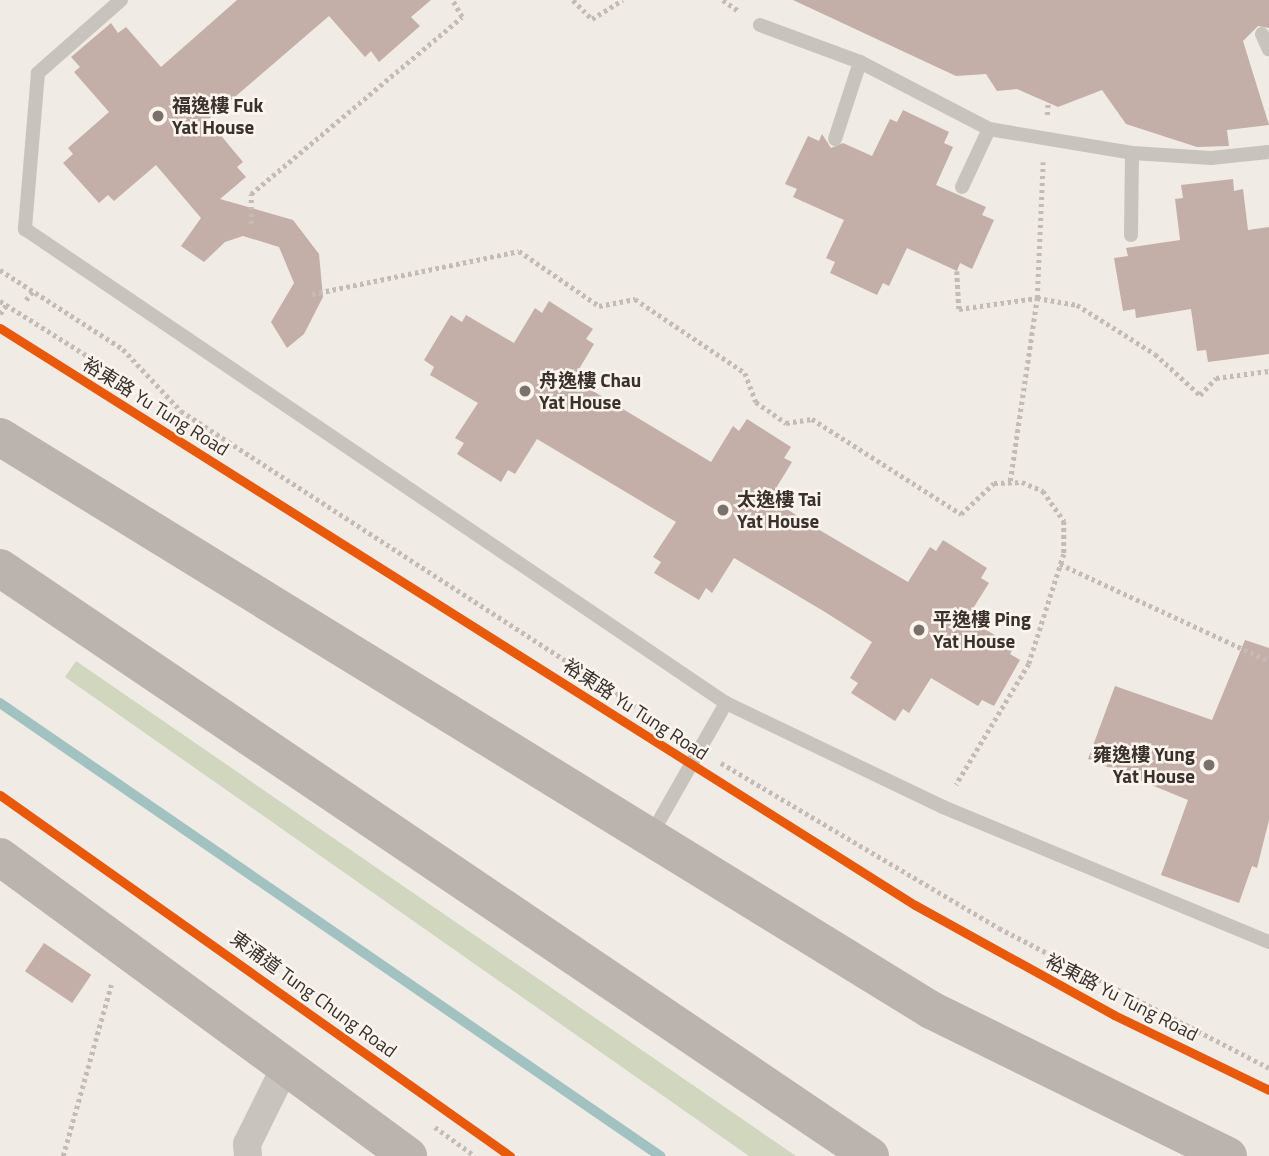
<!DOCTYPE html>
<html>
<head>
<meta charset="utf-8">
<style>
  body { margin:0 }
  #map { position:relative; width:1269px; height:1156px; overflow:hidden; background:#f0ebe5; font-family:"Titillium Web","Noto Sans TC",sans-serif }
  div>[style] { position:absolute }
  .green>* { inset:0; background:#d1d6bf }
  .stream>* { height:10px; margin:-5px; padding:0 5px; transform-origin:5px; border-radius:5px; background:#a1c2c1 }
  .building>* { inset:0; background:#c3afa7; transform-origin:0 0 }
  .path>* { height:4.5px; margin-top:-2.25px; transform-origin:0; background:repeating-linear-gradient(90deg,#c2bbb6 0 3.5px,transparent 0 7px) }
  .service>* { height:14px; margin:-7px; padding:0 7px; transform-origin:7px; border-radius:7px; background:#c9c3be }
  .minor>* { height:28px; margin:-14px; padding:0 14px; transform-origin:14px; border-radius:14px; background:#c9c3be }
  .secondary>* { height:38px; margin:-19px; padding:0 19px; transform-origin:19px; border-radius:19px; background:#bab3ae }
  .cycleway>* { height:9px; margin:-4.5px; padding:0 4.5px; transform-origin:4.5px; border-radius:4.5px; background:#e8590c }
  .dots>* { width:19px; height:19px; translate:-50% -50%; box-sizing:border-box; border:4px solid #fbf5ee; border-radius:50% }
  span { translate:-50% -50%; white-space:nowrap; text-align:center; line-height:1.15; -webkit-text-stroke:5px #fbf5ee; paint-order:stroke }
  .poi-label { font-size:19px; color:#3b302b; font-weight:700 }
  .left { translate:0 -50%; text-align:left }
  .right { translate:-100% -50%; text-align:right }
  .street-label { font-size:19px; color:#3b302b }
</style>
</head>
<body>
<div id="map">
  <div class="green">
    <div style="clip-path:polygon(76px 661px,796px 1156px,749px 1156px,65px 677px)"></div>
  </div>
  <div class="stream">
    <div style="left:0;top:703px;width:801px;rotate:34.46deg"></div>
  </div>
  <div class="building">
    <div style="clip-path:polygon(237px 0,431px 0,411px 17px,420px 26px,379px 62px,371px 51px,365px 57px,329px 16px,208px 120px,243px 162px,237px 167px,246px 177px,220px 199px,293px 220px,319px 254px,323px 297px,304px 334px,287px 348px,271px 322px,294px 283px,279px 247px,243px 236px,225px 242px,204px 262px,181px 246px,201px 218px,156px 165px,114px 201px,108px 195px,99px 203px,63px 163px,73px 154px,68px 148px,109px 112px,74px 72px,80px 67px,71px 57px,111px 23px,118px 33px,126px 27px,161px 67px)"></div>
    <div style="clip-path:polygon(793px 0,1269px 0,1269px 28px,1258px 26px,1243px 41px,1269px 125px,1227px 130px,1229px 146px,1197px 147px,1126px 124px,1102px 90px,1058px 107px,1017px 89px,997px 91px,986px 74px,956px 76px)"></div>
    <div style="clip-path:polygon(903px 110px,949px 132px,944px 143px,953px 147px,936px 185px,986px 207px,982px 215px,994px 220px,972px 269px,960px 263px,957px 271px,907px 248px,889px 286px,883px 283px,877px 295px,830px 273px,835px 262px,826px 258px,844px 220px,793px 197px,797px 189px,785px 184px,808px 136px,819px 141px,822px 134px,831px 148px,843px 143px,872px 156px,890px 119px,897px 122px)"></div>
    <div style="clip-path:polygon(1233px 179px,1234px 191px,1243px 189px,1248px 230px,1269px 227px,1269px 354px,1208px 362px,1206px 350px,1197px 351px,1191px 309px,1136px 318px,1135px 309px,1123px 311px,1114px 258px,1128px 256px,1126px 248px,1180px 240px,1175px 199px,1183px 198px,1181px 185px)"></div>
    <div style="clip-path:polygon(549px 301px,593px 329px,586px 339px,594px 344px,573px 379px,711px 462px,733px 426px,739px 431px,747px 419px,791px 447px,784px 458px,792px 462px,770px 498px,816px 528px,908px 582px,930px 547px,936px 551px,943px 540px,987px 568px,981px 578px,989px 583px,967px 618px,1014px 647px,1010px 654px,1020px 660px,994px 706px,982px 700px,978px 706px,931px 678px,909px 713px,903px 709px,895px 721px,851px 693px,858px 683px,850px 678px,872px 642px,825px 612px,734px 558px,712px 593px,706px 588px,699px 600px,654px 573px,661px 562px,653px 557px,676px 522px,537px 439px,515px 474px,508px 470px,501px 482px,457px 454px,464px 443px,455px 438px,478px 403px,430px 375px,434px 367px,424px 360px,451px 315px,462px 322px,466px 315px,514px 343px,535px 308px,542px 313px)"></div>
    <div style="clip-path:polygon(1245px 640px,1269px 648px,1269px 820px,1257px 868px,1252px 866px,1239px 903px,1161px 875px,1188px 800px,1088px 759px,1115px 686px,1212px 720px)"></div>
    <div style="left:44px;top:943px;width:57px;height:34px;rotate:34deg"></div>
  </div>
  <div class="path">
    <div style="left:573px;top:0;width:27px;rotate:45deg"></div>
    <div style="left:592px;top:19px;width:36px;rotate:-32deg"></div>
    <div style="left:723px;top:0;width:19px;rotate:35deg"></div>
    <div style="left:1047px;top:115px;width:12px;rotate:-85deg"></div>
    <div style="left:251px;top:224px;width:30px;rotate:-90deg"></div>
    <div style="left:251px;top:194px;width:275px;rotate:-40deg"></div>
    <div style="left:462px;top:17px;width:20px;rotate:-120deg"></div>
    <div style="left:0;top:270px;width:146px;rotate:32.7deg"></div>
    <div style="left:123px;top:349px;width:85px;rotate:46.9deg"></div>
    <div style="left:181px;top:411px;width:594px;rotate:32.97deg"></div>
    <div style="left:957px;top:271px;width:38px;rotate:87deg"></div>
    <div style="left:959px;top:309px;width:79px;rotate:-8deg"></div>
    <div style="left:1037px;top:298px;width:41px;rotate:9.9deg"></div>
    <div style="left:1077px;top:305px;width:92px;rotate:32.1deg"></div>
    <div style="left:1155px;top:354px;width:61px;rotate:42.3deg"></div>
    <div style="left:1200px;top:395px;width:23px;rotate:-47deg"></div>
    <div style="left:1216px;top:378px;width:53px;rotate:-7.5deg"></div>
    <div style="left:312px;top:294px;width:211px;rotate:-11.7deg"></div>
    <div style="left:519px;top:251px;width:97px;rotate:34.5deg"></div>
    <div style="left:599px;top:306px;width:37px;rotate:-11deg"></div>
    <div style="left:635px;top:299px;width:133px;rotate:33.9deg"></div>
    <div style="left:745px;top:373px;width:31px;rotate:69deg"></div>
    <div style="left:756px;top:402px;width:37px;rotate:35deg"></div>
    <div style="left:786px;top:423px;width:26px;rotate:-9deg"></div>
    <div style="left:812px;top:419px;width:177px;rotate:32.5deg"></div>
    <div style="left:961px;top:514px;width:45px;rotate:-43.2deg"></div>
    <div style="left:994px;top:483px;width:28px;rotate:-2deg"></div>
    <div style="left:1022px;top:482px;width:23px;rotate:23deg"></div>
    <div style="left:1043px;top:491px;width:37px;rotate:55deg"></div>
    <div style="left:1064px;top:521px;width:33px;rotate:90deg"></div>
    <div style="left:1064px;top:554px;width:115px;rotate:107.7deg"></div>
    <div style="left:1029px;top:664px;width:141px;rotate:121.1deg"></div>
    <div style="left:26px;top:300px;width:11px;rotate:-52deg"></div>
    <div style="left:0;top:301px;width:107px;rotate:32.1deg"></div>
    <div style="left:0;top:314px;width:11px;rotate:-56deg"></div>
    <div style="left:1010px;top:481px;width:185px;rotate:-81.6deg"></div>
    <div style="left:1037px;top:298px;width:136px;rotate:-87.5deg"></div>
    <div style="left:1060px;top:564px;width:230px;rotate:24.9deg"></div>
    <div style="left:721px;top:763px;width:323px;rotate:30.7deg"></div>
    <div style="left:999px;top:928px;width:304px;rotate:27.4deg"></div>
    <div style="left:435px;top:1127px;width:49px;rotate:35.9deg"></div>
    <div style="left:63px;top:1156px;width:178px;rotate:-74.3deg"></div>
  </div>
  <div class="service">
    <div style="left:121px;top:0;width:111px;rotate:138.7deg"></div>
    <div style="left:38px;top:73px;width:157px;rotate:94.8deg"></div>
    <div style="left:25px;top:229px;width:846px;rotate:34.07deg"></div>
    <div style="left:726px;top:703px;width:241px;rotate:25.6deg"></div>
    <div style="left:943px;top:807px;width:353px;rotate:22.5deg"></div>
    <div style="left:760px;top:25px;width:107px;rotate:20.3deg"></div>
    <div style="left:860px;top:62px;width:145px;rotate:27.4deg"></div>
    <div style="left:989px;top:129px;width:145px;rotate:9.5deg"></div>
    <div style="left:1132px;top:153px;width:79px;rotate:3.6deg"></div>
    <div style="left:1211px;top:158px;width:58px;rotate:-5.9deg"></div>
    <div style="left:1262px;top:34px;width:17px;rotate:66deg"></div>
    <div style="left:835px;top:139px;width:81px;rotate:-72deg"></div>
    <div style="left:962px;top:187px;width:64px;rotate:-65deg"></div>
    <div style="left:1131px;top:235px;width:82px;rotate:-89.3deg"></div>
    <div style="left:651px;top:835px;width:152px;rotate:-60.4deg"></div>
  </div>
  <div class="minor">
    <div style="left:248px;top:1156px;width:12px;rotate:-95deg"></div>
    <div style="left:247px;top:1144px;width:84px;rotate:-63.7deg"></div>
  </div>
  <div class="secondary">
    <div style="left:0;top:437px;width:1093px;rotate:31.61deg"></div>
    <div style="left:931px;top:1010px;width:331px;rotate:26.2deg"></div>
    <div style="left:0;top:568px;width:1050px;rotate:34.05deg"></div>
    <div style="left:0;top:857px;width:506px;rotate:36.24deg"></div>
  </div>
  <div class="cycleway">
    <div style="left:0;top:328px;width:1082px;rotate:32.24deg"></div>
    <div style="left:915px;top:905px;width:227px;rotate:28.9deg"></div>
    <div style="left:1114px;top:1015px;width:172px;rotate:25.8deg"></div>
    <div style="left:0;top:795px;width:625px;rotate:35.29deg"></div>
  </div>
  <div class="dots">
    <div style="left:158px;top:116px;background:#7a716c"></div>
    <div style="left:525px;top:391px;background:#7a716c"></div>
    <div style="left:723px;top:510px;background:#7a716c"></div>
    <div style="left:919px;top:630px;background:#7a716c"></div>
    <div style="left:1209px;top:765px;background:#7a716c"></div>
  </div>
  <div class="poi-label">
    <span class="left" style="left:172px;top:116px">福逸樓 Fuk<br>Yat House</span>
    <span class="left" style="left:539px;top:391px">舟逸樓 Chau<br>Yat House</span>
    <span class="left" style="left:737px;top:510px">太逸樓 Tai<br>Yat House</span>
    <span class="left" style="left:933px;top:630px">平逸樓 Ping<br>Yat House</span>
    <span class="right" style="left:1195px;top:765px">雍逸樓 Yung<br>Yat House</span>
  </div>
  <div class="street-label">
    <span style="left:156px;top:406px;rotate:32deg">裕東路 Yu Tung Road</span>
    <span style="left:636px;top:709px;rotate:33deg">裕東路 Yu Tung Road</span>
    <span style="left:314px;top:994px;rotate:36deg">東涌道 Tung Chung Road</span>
    <span style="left:1122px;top:997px;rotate:27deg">裕東路 Yu Tung Road</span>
  </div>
</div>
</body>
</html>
